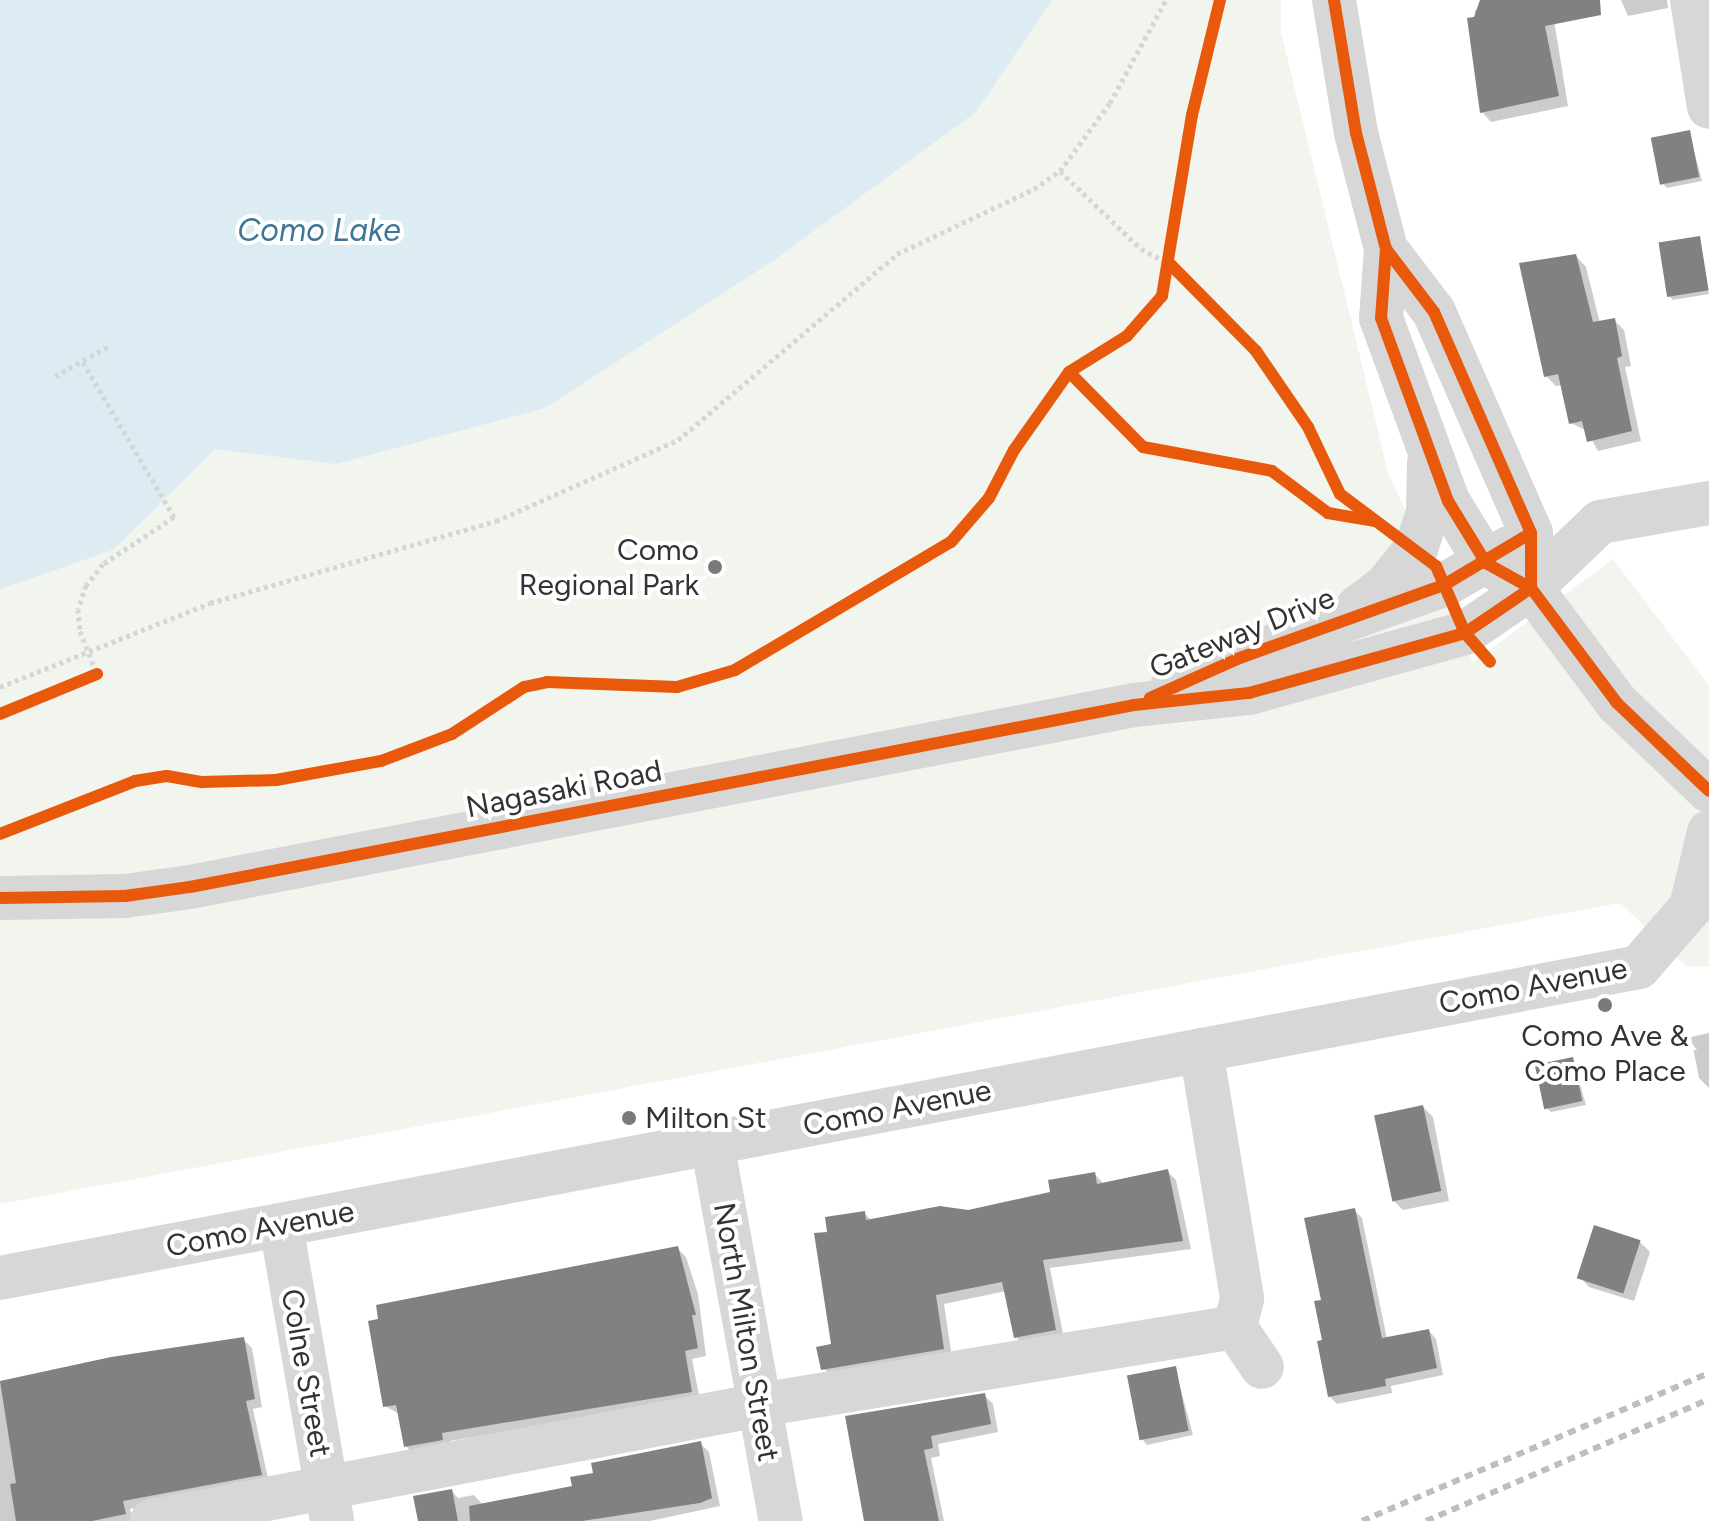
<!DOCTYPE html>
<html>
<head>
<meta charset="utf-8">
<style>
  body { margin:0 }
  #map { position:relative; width:1709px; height:1521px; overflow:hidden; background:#fff; font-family:Figtree,sans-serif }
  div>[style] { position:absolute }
  .green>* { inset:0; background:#f1f5ed }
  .water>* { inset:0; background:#ddebf3 }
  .shadow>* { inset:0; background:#0003 }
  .building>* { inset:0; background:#818181; transform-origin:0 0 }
  .path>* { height:5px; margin-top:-2.5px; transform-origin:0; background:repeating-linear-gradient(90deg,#d6d6d6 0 4px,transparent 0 8px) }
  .minor>* { height:44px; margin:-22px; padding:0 22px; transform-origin:22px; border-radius:22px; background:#d7d7d7 }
  .rail>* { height:6px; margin-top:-3px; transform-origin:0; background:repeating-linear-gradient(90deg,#bebebe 0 8px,transparent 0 14px) }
  .cycleway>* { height:12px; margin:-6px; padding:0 6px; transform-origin:6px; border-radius:6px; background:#e8590c }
  .dots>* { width:22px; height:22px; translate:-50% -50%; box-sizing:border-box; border:4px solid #fff; border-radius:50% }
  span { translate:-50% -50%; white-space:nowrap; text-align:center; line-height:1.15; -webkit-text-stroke:8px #fff; paint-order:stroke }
  .poi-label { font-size:30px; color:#333 }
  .right { translate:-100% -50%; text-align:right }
  .left { translate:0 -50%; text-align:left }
  .street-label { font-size:30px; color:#333 }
  .water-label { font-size:32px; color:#3f7597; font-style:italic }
</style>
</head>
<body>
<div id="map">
  <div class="green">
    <div style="clip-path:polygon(0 0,1281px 0,1281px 32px,1388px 472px,1473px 662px,1613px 559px,1709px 686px,1709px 967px,1686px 966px,1620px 903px,0 1204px)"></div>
  </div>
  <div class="water">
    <div style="clip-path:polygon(0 0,1052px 0,976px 112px,773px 261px,545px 408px,336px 464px,215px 449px,113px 550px,0 589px)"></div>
  </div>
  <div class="shadow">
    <div style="clip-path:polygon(1531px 0,1544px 0,1552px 8px,1568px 106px,1491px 122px,1482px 112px,1475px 10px)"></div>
    <div style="clip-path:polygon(1621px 0,1667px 0,1668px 8px,1628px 16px)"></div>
    <div style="clip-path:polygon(1689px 132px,1702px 181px,1667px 188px,1663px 184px)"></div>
    <div style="clip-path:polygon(1699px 238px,1709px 294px,1673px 300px,1668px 295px)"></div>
    <div style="clip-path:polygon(1576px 256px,1586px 267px,1600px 323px,1614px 320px,1624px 330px,1631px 366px,1625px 367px,1641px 441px,1598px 451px,1587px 431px,1571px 423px,1563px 385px,1556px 386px,1546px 376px)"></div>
    <div style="clip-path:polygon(1709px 1033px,1709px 1088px,1699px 1078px,1691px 1037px)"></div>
    <div style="clip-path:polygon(1573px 1059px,1586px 1105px,1551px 1112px,1546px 1107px)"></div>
    <div style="clip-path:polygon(1423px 1107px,1433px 1117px,1449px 1201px,1403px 1210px,1393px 1200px)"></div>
    <div style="clip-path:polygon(1167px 1171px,1176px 1180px,1191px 1249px,1050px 1268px,1064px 1339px,1024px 1346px,1016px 1337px,1006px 1291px,944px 1304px,952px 1358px,832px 1377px,823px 1368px,833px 1345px,829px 1233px,864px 1213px,872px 1221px,968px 1212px,1053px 1194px,1095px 1174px,1103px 1183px)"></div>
    <div style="clip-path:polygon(1354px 1210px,1362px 1218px,1387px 1339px,1429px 1331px,1436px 1339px,1443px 1375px,1391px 1386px,1392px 1393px,1337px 1404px,1329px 1396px,1323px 1301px)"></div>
    <div style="clip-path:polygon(1640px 1242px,1650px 1252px,1634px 1301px,1589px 1287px,1580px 1277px)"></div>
    <div style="clip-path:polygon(677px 1248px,686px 1257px,698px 1294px,706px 1356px,692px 1359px,700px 1400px,450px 1441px,451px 1448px,414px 1455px,406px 1446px,399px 1414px,385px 1406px)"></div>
    <div style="clip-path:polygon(243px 1339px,252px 1348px,262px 1407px,253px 1409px,269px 1483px,130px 1509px,133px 1521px,0 1521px,0 1382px)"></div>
    <div style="clip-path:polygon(1175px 1368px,1193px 1435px,1147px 1445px,1143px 1440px)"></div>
    <div style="clip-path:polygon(984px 1395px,993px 1404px,998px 1432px,938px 1444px,940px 1456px,931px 1458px,944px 1521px,867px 1521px,847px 1418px)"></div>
    <div style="clip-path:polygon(701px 1444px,709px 1452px,720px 1506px,650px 1521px,420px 1521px,452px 1491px,458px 1498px,474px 1495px,482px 1504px,574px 1488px,595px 1474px)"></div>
  </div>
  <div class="building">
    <div style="clip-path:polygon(1480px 0,1600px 0,1601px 15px,1545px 26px,1559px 96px,1480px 113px,1467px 18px,1474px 17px)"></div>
    <div style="left:1690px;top:130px;width:48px;height:40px;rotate:79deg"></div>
    <div style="left:1700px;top:236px;width:55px;height:42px;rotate:81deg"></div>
    <div style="clip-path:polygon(1576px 254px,1593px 322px,1615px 318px,1622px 356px,1617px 358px,1632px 431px,1587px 442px,1582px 421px,1569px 424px,1558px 374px,1544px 377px,1519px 263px)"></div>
    <div style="left:1573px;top:1057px;width:45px;height:39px;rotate:78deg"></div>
    <div style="left:1423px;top:1105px;width:88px;height:50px;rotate:78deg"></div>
    <div style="clip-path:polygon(1168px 1169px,1183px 1241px,1043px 1260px,1056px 1330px,1014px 1338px,1002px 1282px,936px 1295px,944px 1349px,821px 1370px,816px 1347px,831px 1344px,814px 1233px,827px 1232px,825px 1217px,865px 1211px,866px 1220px,940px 1206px,968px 1210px,1050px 1192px,1048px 1180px,1095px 1172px,1097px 1184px)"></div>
    <div style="clip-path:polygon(1355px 1208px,1382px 1338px,1429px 1329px,1437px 1368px,1385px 1379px,1386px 1386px,1328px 1397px,1317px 1341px,1322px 1340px,1314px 1301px,1321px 1300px,1304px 1218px)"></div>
    <div style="left:1594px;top:1225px;width:49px;height:56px;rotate:18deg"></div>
    <div style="clip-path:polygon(678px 1246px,696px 1315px,692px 1315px,698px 1348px,685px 1351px,692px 1392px,442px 1433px,443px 1440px,404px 1447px,396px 1405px,383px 1407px,368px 1321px,378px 1319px,376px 1305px)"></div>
    <div style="clip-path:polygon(244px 1337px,255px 1399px,246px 1401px,262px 1475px,123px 1501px,126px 1514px,92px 1521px,16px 1521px,10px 1484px,16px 1483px,0 1381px,111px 1357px)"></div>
    <div style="left:1176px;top:1366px;width:66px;height:50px;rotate:79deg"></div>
    <div style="clip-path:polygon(985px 1393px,991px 1424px,931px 1436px,933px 1448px,924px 1450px,939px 1521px,864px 1521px,845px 1416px)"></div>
    <div style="clip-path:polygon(701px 1441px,712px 1498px,700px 1503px,582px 1521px,470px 1521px,469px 1506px,572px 1486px,570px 1477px,593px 1473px,591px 1463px)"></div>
    <div style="clip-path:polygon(452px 1489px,458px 1521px,418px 1521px,413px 1496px)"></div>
  </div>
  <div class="path">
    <div style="left:1060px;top:171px;width:112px;rotate:43.9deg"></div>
    <div style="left:1141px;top:249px;width:31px;rotate:27deg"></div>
    <div style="left:83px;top:362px;width:180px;rotate:59.6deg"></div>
    <div style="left:174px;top:517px;width:85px;rotate:146.5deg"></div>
    <div style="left:103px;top:564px;width:27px;rotate:129deg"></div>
    <div style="left:86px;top:585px;width:25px;rotate:108deg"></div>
    <div style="left:78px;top:609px;width:22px;rotate:85deg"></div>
    <div style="left:80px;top:631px;width:46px;rotate:68.4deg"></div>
    <div style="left:55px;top:376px;width:64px;rotate:-29deg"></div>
    <div style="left:0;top:687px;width:226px;rotate:-21.8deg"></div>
    <div style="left:210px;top:603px;width:298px;rotate:-16deg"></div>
    <div style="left:496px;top:521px;width:199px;rotate:-24deg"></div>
    <div style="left:678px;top:440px;width:287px;rotate:-40.3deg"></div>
    <div style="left:897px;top:254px;width:152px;rotate:-25.4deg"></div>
    <div style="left:1034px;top:189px;width:32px;rotate:-35deg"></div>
    <div style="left:1060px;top:171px;width:84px;rotate:-53.7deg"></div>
    <div style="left:1110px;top:103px;width:117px;rotate:-61.5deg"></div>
  </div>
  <div class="minor">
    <div style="left:1334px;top:0;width:135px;rotate:80.6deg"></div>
    <div style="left:1356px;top:133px;width:120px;rotate:75.5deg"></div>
    <div style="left:1386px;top:249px;width:79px;rotate:52.7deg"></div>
    <div style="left:1434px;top:312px;width:241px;rotate:66.3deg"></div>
    <div style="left:1531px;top:533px;width:55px;rotate:90deg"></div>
    <div style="left:1692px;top:0;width:108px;rotate:81deg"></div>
    <div style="left:1386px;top:249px;width:69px;rotate:94.1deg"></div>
    <div style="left:1381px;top:318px;width:195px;rotate:69.9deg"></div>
    <div style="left:1448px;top:501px;width:73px;rotate:58.5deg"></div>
    <div style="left:1486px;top:563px;width:51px;rotate:29.1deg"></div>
    <div style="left:1531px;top:588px;width:144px;rotate:53.2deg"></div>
    <div style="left:1617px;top:703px;width:127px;rotate:43.7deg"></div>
    <div style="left:1358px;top:607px;width:34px;rotate:-37deg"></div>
    <div style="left:1385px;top:587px;width:49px;rotate:-50.8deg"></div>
    <div style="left:1416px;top:549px;width:40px;rotate:-72deg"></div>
    <div style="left:1428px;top:511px;width:49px;rotate:-88.8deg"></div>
    <div style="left:1171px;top:689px;width:72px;rotate:-24.4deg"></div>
    <div style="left:1237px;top:659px;width:220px;rotate:-19.7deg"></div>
    <div style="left:1444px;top:585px;width:75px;rotate:-29.6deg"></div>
    <div style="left:0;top:898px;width:125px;rotate:-0.9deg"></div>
    <div style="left:125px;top:896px;width:66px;rotate:-7.9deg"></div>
    <div style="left:190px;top:887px;width:961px;rotate:-10.91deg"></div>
    <div style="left:1134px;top:705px;width:116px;rotate:-6deg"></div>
    <div style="left:1249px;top:693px;width:224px;rotate:-15.5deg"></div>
    <div style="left:1465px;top:633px;width:80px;rotate:-34.3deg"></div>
    <div style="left:1531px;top:588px;width:95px;rotate:-43.7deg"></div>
    <div style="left:1600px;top:522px;width:111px;rotate:-9.9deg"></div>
    <div style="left:1201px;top:1050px;width:252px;rotate:80.6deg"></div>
    <div style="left:1242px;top:1299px;width:29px;rotate:104deg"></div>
    <div style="left:1235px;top:1327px;width:48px;rotate:56deg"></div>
    <div style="left:712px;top:1143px;width:384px;rotate:79.7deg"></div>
    <div style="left:281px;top:1225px;width:300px;rotate:80.2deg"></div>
    <div style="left:0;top:1278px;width:1668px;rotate:-10.74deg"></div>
    <div style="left:1639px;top:967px;width:79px;rotate:-49.1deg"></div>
    <div style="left:1691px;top:907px;width:77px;rotate:-76.5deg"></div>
    <div style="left:152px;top:1521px;width:618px;rotate:-10.82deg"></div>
    <div style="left:759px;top:1405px;width:482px;rotate:-9.3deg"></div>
  </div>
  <div class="rail">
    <div style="left:1362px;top:1521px;width:377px;rotate:-23.1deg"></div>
    <div style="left:1426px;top:1521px;width:308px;rotate:-23.3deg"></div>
  </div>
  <div class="cycleway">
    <div style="left:1334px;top:0;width:135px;rotate:80.6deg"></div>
    <div style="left:1356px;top:133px;width:120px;rotate:75.5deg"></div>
    <div style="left:1386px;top:249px;width:79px;rotate:52.7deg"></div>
    <div style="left:1434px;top:312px;width:241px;rotate:66.3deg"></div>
    <div style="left:1531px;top:533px;width:55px;rotate:90deg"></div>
    <div style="left:1386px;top:249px;width:69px;rotate:94.1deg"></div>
    <div style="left:1381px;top:318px;width:195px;rotate:69.9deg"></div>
    <div style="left:1448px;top:501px;width:73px;rotate:58.5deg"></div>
    <div style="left:1486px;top:563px;width:51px;rotate:29.1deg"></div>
    <div style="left:1531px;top:588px;width:144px;rotate:53.2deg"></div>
    <div style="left:1617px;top:703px;width:127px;rotate:43.7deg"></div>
    <div style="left:1169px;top:263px;width:124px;rotate:45.3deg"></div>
    <div style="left:1256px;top:351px;width:92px;rotate:55.6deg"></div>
    <div style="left:1308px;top:427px;width:74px;rotate:64.5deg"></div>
    <div style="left:1340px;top:494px;width:120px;rotate:36.9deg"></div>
    <div style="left:1436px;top:566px;width:73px;rotate:66.6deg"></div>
    <div style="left:1465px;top:633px;width:38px;rotate:49deg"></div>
    <div style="left:1069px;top:372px;width:105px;rotate:45.4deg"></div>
    <div style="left:1143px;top:447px;width:131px;rotate:10.5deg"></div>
    <div style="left:1272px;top:471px;width:70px;rotate:36.9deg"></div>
    <div style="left:1328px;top:513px;width:48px;rotate:9.7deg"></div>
    <div style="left:1150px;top:698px;width:95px;rotate:-24.1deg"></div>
    <div style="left:1237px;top:659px;width:220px;rotate:-19.7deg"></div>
    <div style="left:1444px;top:585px;width:101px;rotate:-30.9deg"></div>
    <div style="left:0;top:714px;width:105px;rotate:-22.4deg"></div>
    <div style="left:0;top:834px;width:145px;rotate:-21.4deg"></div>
    <div style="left:135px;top:781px;width:32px;rotate:-9deg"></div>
    <div style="left:167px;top:776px;width:36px;rotate:10deg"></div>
    <div style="left:202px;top:782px;width:74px;rotate:-1.5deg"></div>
    <div style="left:276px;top:780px;width:107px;rotate:-10.3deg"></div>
    <div style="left:381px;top:761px;width:76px;rotate:-20.8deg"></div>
    <div style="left:452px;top:734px;width:86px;rotate:-33.1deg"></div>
    <div style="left:524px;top:687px;width:24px;rotate:-12deg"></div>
    <div style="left:547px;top:682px;width:130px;rotate:2.2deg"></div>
    <div style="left:677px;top:687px;width:60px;rotate:-16.3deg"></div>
    <div style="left:735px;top:670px;width:251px;rotate:-30.7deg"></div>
    <div style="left:951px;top:542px;width:58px;rotate:-49.2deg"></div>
    <div style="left:989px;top:498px;width:54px;rotate:-62.5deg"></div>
    <div style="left:1014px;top:450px;width:95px;rotate:-54.8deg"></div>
    <div style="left:1069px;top:372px;width:68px;rotate:-31.8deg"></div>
    <div style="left:1127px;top:336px;width:53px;rotate:-48.8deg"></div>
    <div style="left:1162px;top:296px;width:183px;rotate:-80.6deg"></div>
    <div style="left:1192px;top:115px;width:118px;rotate:-76.3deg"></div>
    <div style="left:0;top:898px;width:125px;rotate:-0.9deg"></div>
    <div style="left:125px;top:896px;width:66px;rotate:-7.9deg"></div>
    <div style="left:190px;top:887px;width:961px;rotate:-10.91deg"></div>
    <div style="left:1134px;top:705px;width:116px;rotate:-6deg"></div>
    <div style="left:1249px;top:693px;width:224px;rotate:-15.5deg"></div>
    <div style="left:1465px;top:633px;width:80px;rotate:-34.3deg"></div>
  </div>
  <div class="dots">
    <div style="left:715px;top:567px;background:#7a7a7a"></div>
    <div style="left:1605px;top:1005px;background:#7a7a7a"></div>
    <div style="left:629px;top:1118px;background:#7a7a7a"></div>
  </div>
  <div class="poi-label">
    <span class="right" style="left:699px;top:567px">Como<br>Regional Park</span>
    <span style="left:1605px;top:1053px">Como Ave &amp;<br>Como Place</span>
    <span class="left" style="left:645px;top:1118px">Milton St</span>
  </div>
  <div class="street-label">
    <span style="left:1242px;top:633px;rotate:-22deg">Gateway Drive</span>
    <span style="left:564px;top:789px;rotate:-11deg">Nagasaki Road</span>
    <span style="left:1533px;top:986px;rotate:-11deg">Como Avenue</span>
    <span style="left:897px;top:1108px;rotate:-11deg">Como Avenue</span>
    <span style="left:260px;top:1229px;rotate:-11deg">Como Avenue</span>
    <span style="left:746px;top:1332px;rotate:80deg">North Milton Street</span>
    <span style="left:306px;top:1373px;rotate:80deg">Colne Street</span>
  </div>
  <div class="water-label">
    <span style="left:319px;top:230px">Como Lake</span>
  </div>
</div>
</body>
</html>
